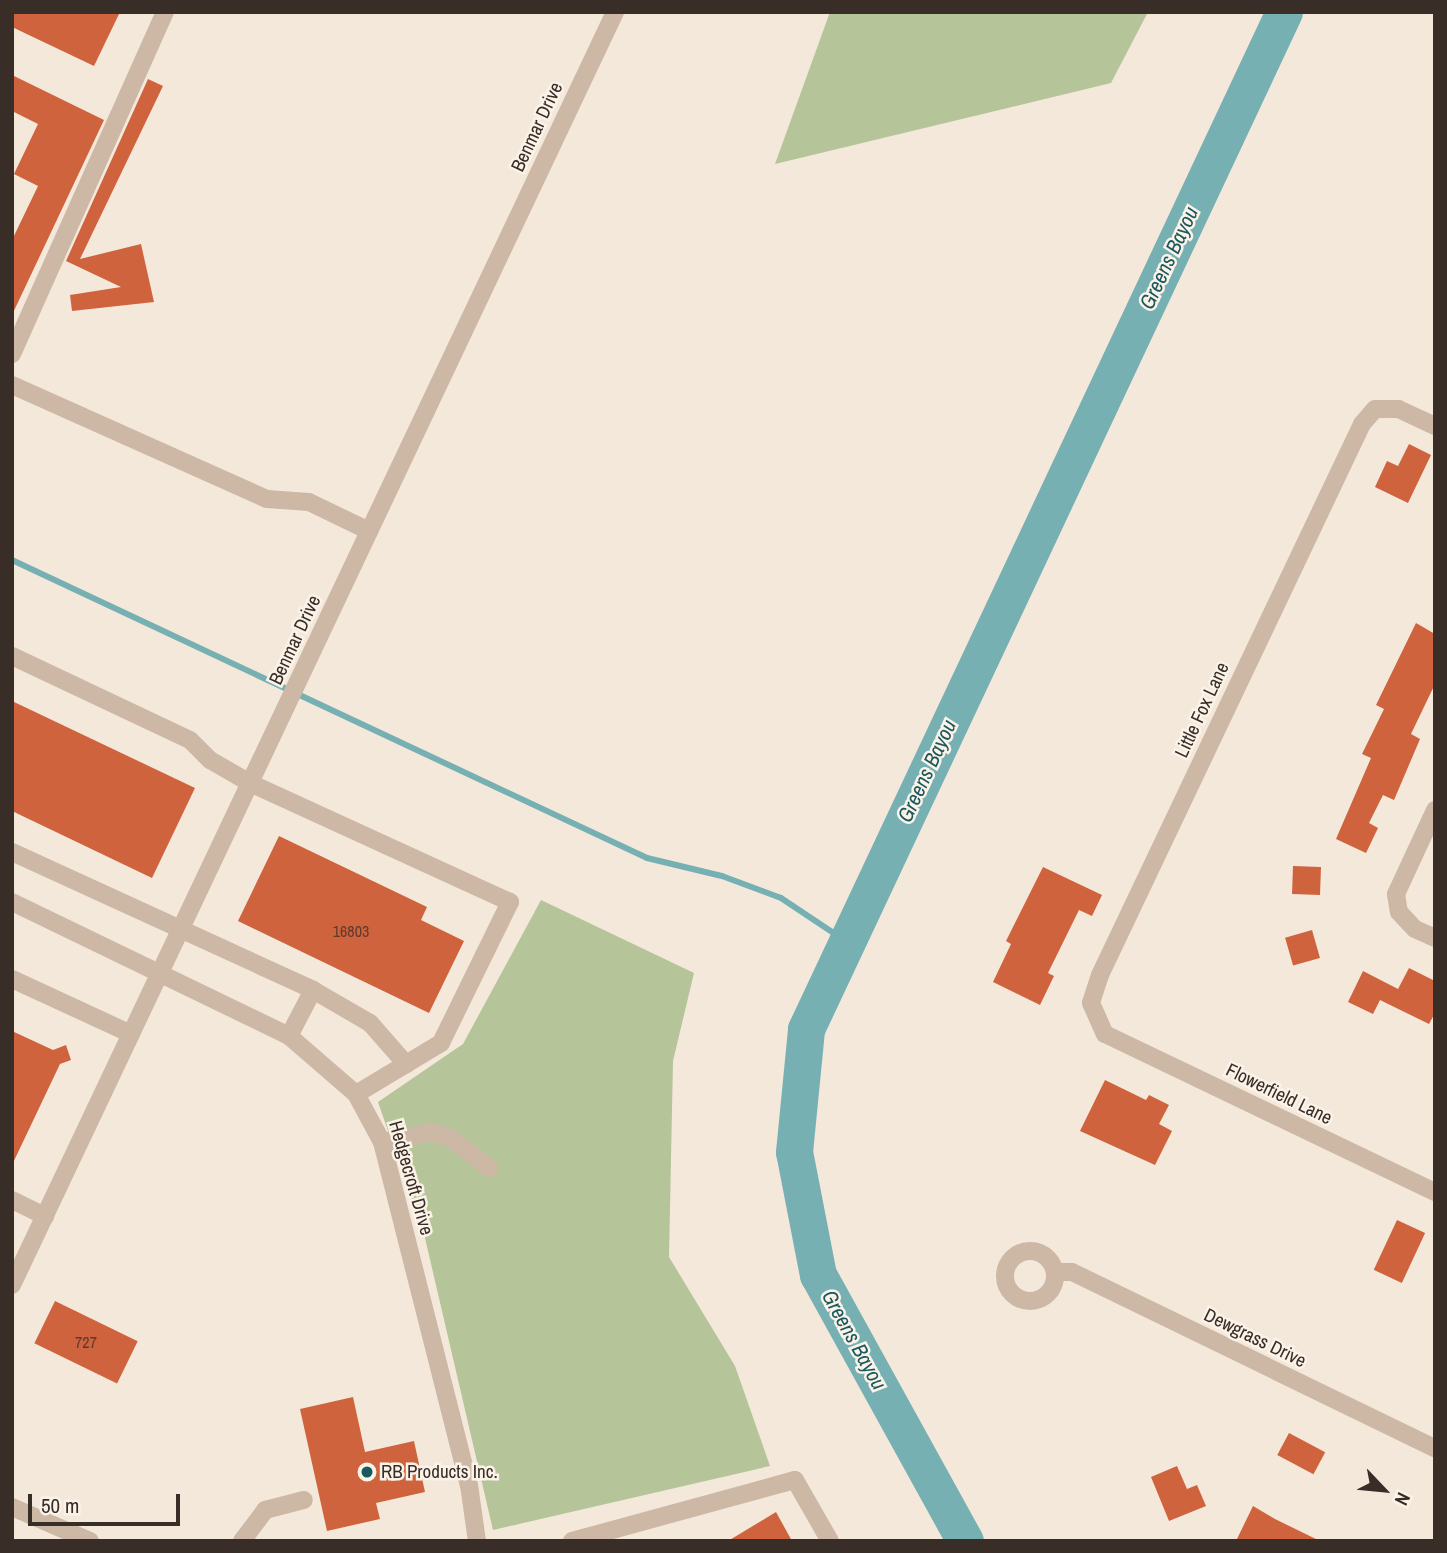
<!DOCTYPE html>
<html>
<head>
<meta charset="utf-8">
<style>
  body { margin:0 }
  #map { position:relative; width:1447px; height:1553px; overflow:hidden; background:#f4e8db; font-family:"Archivo Narrow",sans-serif }
  div>[style] { position:absolute }
  .green>* { inset:0; background:#b5c499 }
  .stream>* { height:6px; margin:-3px; padding:0 3px; transform-origin:3px; border-radius:3px; background:#77b0b3 }
  .river>* { height:37px; margin:-18.5px; padding:0 18.5px; transform-origin:18.5px; border-radius:18.5px; background:#77b0b3 }
  .building>* { inset:0; background:#cf633d; transform-origin:0 0 }
  .minor>* { height:18px; margin:-9px; padding:0 9px; transform-origin:9px; border-radius:9px; background:#cdb8a6 }
  .minor>.ring { margin:-9px; padding:0; box-sizing:content-box; background:none; border:18px solid #cdb8a6; border-radius:50% }
  .dots>* { width:19px; height:19px; translate:-50% -50%; box-sizing:border-box; border:4px solid #fbf2e8; border-radius:50% }
  span { translate:-50% -50%; white-space:nowrap; text-align:center; line-height:1.15; -webkit-text-stroke:5px #fbf2e8; paint-order:stroke }
  .number-label { font-size:16px; color:#5e3a2c }
  .number-label span { -webkit-text-stroke-width:0 }
  .street-label { font-size:19px; color:#382d27 }
  .poi-label { font-size:19px; color:#382d27 }
  .left { translate:0 -50%; text-align:left }
  .water-label { font-size:21px; color:#19585d; font-style:italic }
  .frame { position:absolute; inset:0; border:14px solid #382d27; pointer-events:none }
  .north { position:absolute; left:1349px; top:1455px; width:70px; height:70px; -webkit-text-stroke:5px #fbf2e8; paint-order:stroke; rotate:116deg; font-size:19px; font-weight:700; line-height:28px; text-align:center; color:#382d27 }
  .north::after { content:''; display:block; margin:auto; width:24px; height:32px; background:#382d27; clip-path:polygon(50% 0,100% 100%,50% 72%,0 100%) }
  .scale { position:absolute; left:28px; top:1494px; width:152px; height:32px; box-sizing:border-box; border:4px solid #382d27; border-top:0; padding-left:9px; font-size:21px; line-height:24px; white-space:nowrap; color:#382d27; -webkit-text-stroke:5px #fbf2e8; paint-order:stroke }
</style>
</head>
<body>
<div id="map">
  <div class="green">
    <div style="clip-path:polygon(830px 12px,1148px 12px,1111px 83px,775px 164px)"></div>
    <div style="clip-path:polygon(541px 900px,694px 973px,673px 1061px,669px 1257px,735px 1366px,770px 1466px,493px 1530px,425px 1238px,378px 1102px,463px 1044px)"></div>
  </div>
  <div class="stream">
    <div style="left:12px;top:560px;width:701px;rotate:25.14deg"></div>
    <div style="left:647px;top:858px;width:77px;rotate:13.5deg"></div>
    <div style="left:722px;top:876px;width:63px;rotate:20.4deg"></div>
    <div style="left:781px;top:898px;width:79px;rotate:33.7deg"></div>
  </div>
  <div class="river">
    <div style="left:965px;top:1541px;width:304px;rotate:-118.9deg"></div>
    <div style="left:818px;top:1275px;width:125px;rotate:-101deg"></div>
    <div style="left:794px;top:1152px;width:124px;rotate:-84.4deg"></div>
    <div style="left:806px;top:1029px;width:1124px;rotate:-64.83deg"></div>
  </div>
  <div class="building">
    <div style="clip-path:polygon(12px 12px,120px 12px,94px 66px,12px 27px)"></div>
    <div style="clip-path:polygon(12px 75px,104px 120px,12px 315px,12px 240px,38px 186px,14px 174px,38px 124px,12px 111px)"></div>
    <div style="clip-path:polygon(148px 79px,163px 86px,80px 259px,141px 244px,154px 302px,72px 311px,70px 295px,121px 287px,66px 261px)"></div>
    <div style="clip-path:polygon(1409px 444px,1431px 455px,1408px 503px,1375px 487px,1387px 461px,1398px 466px)"></div>
    <div style="clip-path:polygon(1416px 623px,1435px 634px,1435px 684px,1411px 734px,1420px 739px,1400px 786px,1394px 800px,1383px 795px,1369px 823px,1378px 828px,1366px 853px,1336px 839px,1371px 758px,1362px 754px,1384px 709px,1376px 705px)"></div>
    <div style="clip-path:polygon(12px 701px,195px 788px,152px 878px,12px 811px)"></div>
    <div style="clip-path:polygon(279px 836px,427px 907px,421px 920px,464px 941px,429px 1013px,238px 921px)"></div>
    <div style="left:1293px;top:866px;width:28px;height:28px;rotate:2deg"></div>
    <div style="clip-path:polygon(1043px 867px,1102px 895px,1092px 916px,1079px 910px,1048px 973px,1054px 976px,1040px 1005px,993px 982px,1011px 944px,1006px 941px)"></div>
    <div style="left:1312px;top:930px;width:29px;height:28px;rotate:74deg"></div>
    <div style="clip-path:polygon(1409px 968px,1435px 981px,1435px 1013px,1429px 1024px,1380px 1000px,1373px 1014px,1348px 1002px,1363px 971px,1398px 989px)"></div>
    <div style="clip-path:polygon(12px 1031px,53px 1050px,66px 1045px,71px 1060px,60px 1064px,12px 1165px)"></div>
    <div style="clip-path:polygon(1105px 1080px,1146px 1100px,1149px 1095px,1169px 1105px,1159px 1124px,1172px 1131px,1155px 1165px,1080px 1131px)"></div>
    <div style="left:1397px;top:1220px;width:31px;height:55px;rotate:25deg"></div>
    <div style="left:55px;top:1301px;width:92px;height:47px;rotate:26deg"></div>
    <div style="clip-path:polygon(353px 1397px,365px 1452px,414px 1441px,425px 1492px,376px 1503px,380px 1519px,327px 1531px,300px 1409px)"></div>
    <div style="left:1289px;top:1433px;width:41px;height:25px;rotate:28deg"></div>
    <div style="clip-path:polygon(1177px 1466px,1187px 1489px,1197px 1485px,1206px 1506px,1169px 1521px,1151px 1477px)"></div>
    <div style="clip-path:polygon(1253px 1506px,1275px 1519px,1320px 1541px,1236px 1541px)"></div>
    <div style="clip-path:polygon(776px 1512px,792px 1541px,728px 1541px)"></div>
  </div>
  <div class="minor">
    <div style="left:12px;top:354px;width:375px;rotate:-65.9deg"></div>
    <div style="left:12px;top:385px;width:279px;rotate:24.1deg"></div>
    <div style="left:267px;top:499px;width:42px;rotate:4.1deg"></div>
    <div style="left:309px;top:502px;width:67px;rotate:25.8deg"></div>
    <div style="left:1435px;top:426px;width:40px;rotate:-155deg"></div>
    <div style="left:1399px;top:409px;width:24px;rotate:180deg"></div>
    <div style="left:1375px;top:409px;width:20px;rotate:131deg"></div>
    <div style="left:1362px;top:424px;width:610px;rotate:115.43deg"></div>
    <div style="left:1100px;top:975px;width:29px;rotate:108deg"></div>
    <div style="left:1091px;top:1003px;width:34px;rotate:66deg"></div>
    <div style="left:1105px;top:1034px;width:366px;rotate:25.6deg"></div>
    <div style="left:12px;top:656px;width:197px;rotate:25.3deg"></div>
    <div style="left:190px;top:740px;width:28px;rotate:45deg"></div>
    <div style="left:210px;top:760px;width:46px;rotate:29.9deg"></div>
    <div style="left:250px;top:783px;width:286px;rotate:24.6deg"></div>
    <div style="left:510px;top:902px;width:157px;rotate:116.1deg"></div>
    <div style="left:441px;top:1043px;width:99px;rotate:149deg"></div>
    <div style="left:1435px;top:810px;width:93px;rotate:114.9deg"></div>
    <div style="left:1396px;top:894px;width:18px;rotate:81deg"></div>
    <div style="left:1399px;top:912px;width:23px;rotate:47deg"></div>
    <div style="left:1415px;top:929px;width:22px;rotate:24deg"></div>
    <div style="left:12px;top:852px;width:331px;rotate:24.6deg"></div>
    <div style="left:313px;top:990px;width:66px;rotate:30.1deg"></div>
    <div style="left:370px;top:1023px;width:55px;rotate:48.7deg"></div>
    <div style="left:12px;top:902px;width:308px;rotate:25.8deg"></div>
    <div style="left:289px;top:1036px;width:89px;rotate:40.9deg"></div>
    <div style="left:356px;top:1094px;width:55px;rotate:61.6deg"></div>
    <div style="left:382px;top:1142px;width:354px;rotate:75.8deg"></div>
    <div style="left:469px;top:1485px;width:57px;rotate:81.9deg"></div>
    <div style="left:12px;top:979px;width:131px;rotate:24.8deg"></div>
    <div style="left:289px;top:1036px;width:52px;rotate:-62.4deg"></div>
    <div style="left:382px;top:1142px;width:51px;rotate:-11.3deg"></div>
    <div style="left:432px;top:1132px;width:21px;rotate:19deg"></div>
    <div style="left:452px;top:1139px;width:47px;rotate:38.1deg"></div>
    <div style="left:12px;top:1200px;width:37px;rotate:26deg"></div>
    <div class="ring" style="left:1005px;top:1251px;width:32px;height:32px"></div>
    <div style="left:1055px;top:1272px;width:17px"></div>
    <div style="left:1072px;top:1272px;width:403px;rotate:25.9deg"></div>
    <div style="left:12px;top:1285px;width:1409px;rotate:-64.65deg"></div>
    <div style="left:12px;top:1507px;width:85px;rotate:23.6deg"></div>
    <div style="left:242px;top:1541px;width:39px;rotate:-53deg"></div>
    <div style="left:265px;top:1510px;width:40px;rotate:-14.4deg"></div>
    <div style="left:572px;top:1541px;width:231px;rotate:-15.3deg"></div>
    <div style="left:795px;top:1480px;width:70px;rotate:60.2deg"></div>
  </div>
  <div class="dots">
    <div style="left:367px;top:1472px;background:#19585d"></div>
  </div>
  <div class="number-label">
    <span style="left:351px;top:931px">16803</span>
    <span style="left:86px;top:1342px">727</span>
  </div>
  <div class="street-label">
    <span style="left:537px;top:127px;rotate:-65deg">Benmar Drive</span>
    <span style="left:295px;top:640px;rotate:-65deg">Benmar Drive</span>
    <span style="left:1202px;top:710px;rotate:-65deg">Little Fox Lane</span>
    <span style="left:1279px;top:1094px;rotate:26deg">Flowerfield Lane</span>
    <span style="left:411px;top:1178px;rotate:74deg">Hedgecroft Drive</span>
    <span style="left:1255px;top:1338px;rotate:26deg">Dewgrass Drive</span>
  </div>
  <div class="poi-label">
    <span class="left" style="left:381px;top:1472px">RB Products Inc.</span>
  </div>
  <div class="water-label">
    <span style="left:1169px;top:258px;rotate:-65deg">Greens Bayou</span>
    <span style="left:927px;top:771px;rotate:-65deg">Greens Bayou</span>
    <span style="left:854px;top:1340px;rotate:61deg">Greens Bayou</span>
  </div>
  <div class="frame"></div>
  <div class="north">N</div>
  <div class="scale">50 m</div>
</div>
</body>
</html>
